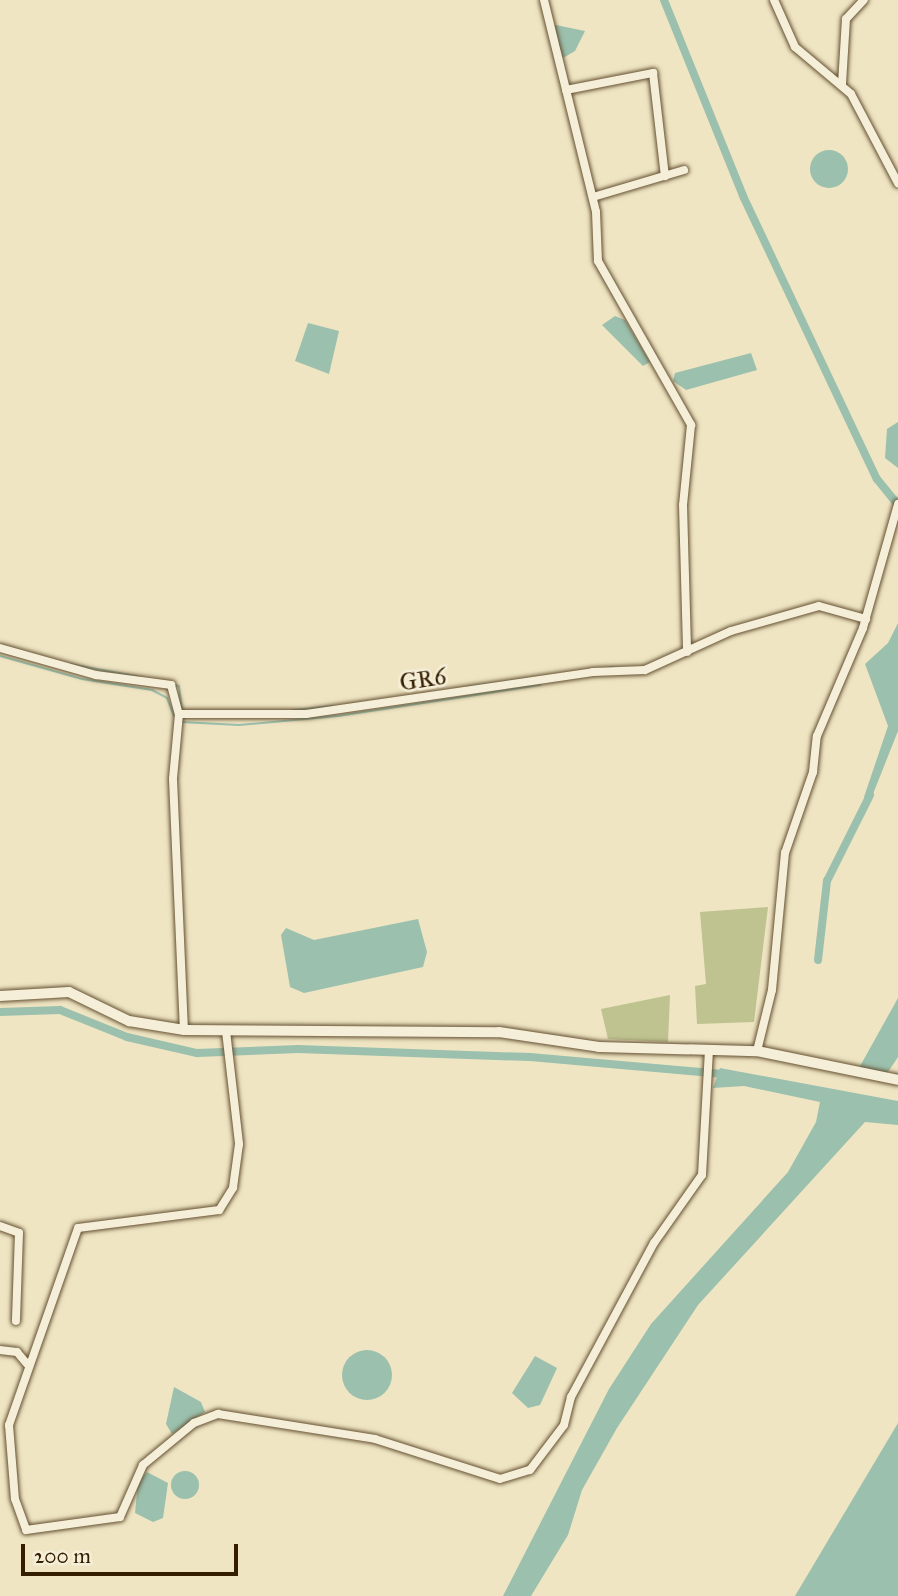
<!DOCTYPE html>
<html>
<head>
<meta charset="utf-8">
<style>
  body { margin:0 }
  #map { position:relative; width:898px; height:1596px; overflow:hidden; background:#efe5c3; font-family:"IM FELL Great Primer",serif }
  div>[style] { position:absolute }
  .green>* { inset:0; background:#bec390 }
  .water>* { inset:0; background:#9bc0ad }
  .round { border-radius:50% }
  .stream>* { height:2px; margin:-1px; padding:0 1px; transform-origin:1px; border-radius:1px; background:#9bc0ad }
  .canal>* { height:8px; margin:-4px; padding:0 4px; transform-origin:4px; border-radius:4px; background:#9bc0ad }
  .roads { filter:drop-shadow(0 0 2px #645031) drop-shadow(0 0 2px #645031) }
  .street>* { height:8px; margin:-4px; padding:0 4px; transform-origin:4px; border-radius:4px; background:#f5eed8 }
  .secondary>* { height:10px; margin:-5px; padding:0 5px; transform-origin:5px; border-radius:5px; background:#f5eed8 }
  span { translate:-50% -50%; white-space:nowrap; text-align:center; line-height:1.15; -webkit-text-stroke:5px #f5eed8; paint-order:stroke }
  .street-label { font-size:24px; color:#351e00 }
  .scale { position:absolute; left:21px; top:1544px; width:217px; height:32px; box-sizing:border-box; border:4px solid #351e00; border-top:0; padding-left:9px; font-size:21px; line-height:24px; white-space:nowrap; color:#351e00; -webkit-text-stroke:5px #f5eed8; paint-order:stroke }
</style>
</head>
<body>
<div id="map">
  <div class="green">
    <div style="clip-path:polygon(768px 907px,754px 1022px,697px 1024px,695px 986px,706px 984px,700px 912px)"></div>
    <div style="clip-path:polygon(670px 995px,668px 1042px,608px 1039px,601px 1009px)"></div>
  </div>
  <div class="water">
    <div style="clip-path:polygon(551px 24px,585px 31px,575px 51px,563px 58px)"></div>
    <div class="round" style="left:810px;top:150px;width:38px;height:38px"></div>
    <div style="clip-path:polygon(615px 316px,625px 320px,650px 362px,643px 366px,602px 325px)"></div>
    <div style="clip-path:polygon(308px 323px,339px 331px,329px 374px,295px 361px)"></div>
    <div style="clip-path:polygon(751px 353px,757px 370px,686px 390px,673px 381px,675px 373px)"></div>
    <div style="clip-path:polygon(898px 422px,898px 468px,885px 458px,887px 429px)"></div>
    <div style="clip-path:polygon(898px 623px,898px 731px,869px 804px,864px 797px,888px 726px,865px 664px,888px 643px)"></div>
    <div style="clip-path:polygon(418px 919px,427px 952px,423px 967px,304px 993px,290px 987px,281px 935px,286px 928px,314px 940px)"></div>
    <div style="clip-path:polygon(898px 998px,898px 1057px,886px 1075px,859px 1068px)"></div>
    <div style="clip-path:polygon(720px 1068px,898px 1101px,898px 1125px,865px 1122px,698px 1305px,617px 1428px,582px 1490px,568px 1535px,531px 1596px,503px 1596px,609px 1389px,651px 1324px,788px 1172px,816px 1122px,820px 1102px,744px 1086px,713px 1088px)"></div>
    <div class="round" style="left:342px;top:1350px;width:50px;height:50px"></div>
    <div style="clip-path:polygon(535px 1356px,557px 1368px,540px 1405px,528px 1408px,512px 1393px)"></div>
    <div style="clip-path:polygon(174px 1387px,201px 1402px,205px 1412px,172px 1434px,166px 1424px)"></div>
    <div style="clip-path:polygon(898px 1423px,898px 1596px,795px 1596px)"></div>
    <div class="round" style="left:171px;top:1471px;width:28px;height:28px"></div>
    <div style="clip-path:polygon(147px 1472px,168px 1483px,163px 1518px,153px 1522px,135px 1513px,138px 1482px)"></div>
  </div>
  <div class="stream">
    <div style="left:0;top:656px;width:85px;rotate:15.7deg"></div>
    <div style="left:82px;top:679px;width:71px;rotate:8.9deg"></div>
    <div style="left:152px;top:690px;width:17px;rotate:28deg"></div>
    <div style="left:167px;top:698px;width:19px;rotate:69deg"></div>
    <div style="left:70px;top:664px;width:72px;rotate:10.4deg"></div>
    <div style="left:173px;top:684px;width:6px;rotate:18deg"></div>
    <div style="left:179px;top:686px;width:23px;rotate:83deg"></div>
    <div style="left:466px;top:687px;width:149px;rotate:-7.7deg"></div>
    <div style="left:293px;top:710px;width:40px;rotate:-5.7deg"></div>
    <div style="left:181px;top:722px;width:58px;rotate:3deg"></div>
    <div style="left:239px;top:725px;width:99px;rotate:-5.2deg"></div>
    <div style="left:338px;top:716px;width:205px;rotate:-8.7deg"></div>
  </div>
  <div class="canal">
    <div style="left:664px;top:0;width:211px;rotate:68deg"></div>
    <div style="left:743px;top:196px;width:313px;rotate:64.7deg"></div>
    <div style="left:877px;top:479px;width:33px;rotate:51deg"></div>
    <div style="left:818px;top:960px;width:80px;rotate:-83.5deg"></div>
    <div style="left:827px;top:881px;width:96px;rotate:-63.4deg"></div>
    <div style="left:0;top:1012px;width:60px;rotate:-1.9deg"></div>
    <div style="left:60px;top:1010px;width:72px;rotate:21.9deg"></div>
    <div style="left:127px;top:1037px;width:72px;rotate:12.9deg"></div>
    <div style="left:197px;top:1053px;width:101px;rotate:-2.3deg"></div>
    <div style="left:298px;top:1049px;width:232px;rotate:2deg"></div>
    <div style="left:530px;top:1057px;width:197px;rotate:5deg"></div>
  </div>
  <div class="roads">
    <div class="street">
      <div style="left:544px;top:0;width:218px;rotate:76.2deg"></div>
      <div style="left:596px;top:212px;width:49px;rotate:87.7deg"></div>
      <div style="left:598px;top:261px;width:189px;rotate:60.4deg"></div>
      <div style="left:691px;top:425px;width:80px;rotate:95.7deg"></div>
      <div style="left:683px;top:505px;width:147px;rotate:88.4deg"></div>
      <div style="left:774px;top:0;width:51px;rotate:65.9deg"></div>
      <div style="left:795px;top:47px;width:73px;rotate:40deg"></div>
      <div style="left:851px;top:94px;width:101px;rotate:62.2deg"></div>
      <div style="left:842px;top:84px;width:65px;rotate:-86.5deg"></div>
      <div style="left:846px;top:19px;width:26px;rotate:-47deg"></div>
      <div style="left:566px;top:90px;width:89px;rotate:-11.1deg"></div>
      <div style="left:653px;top:73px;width:104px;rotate:83.4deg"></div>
      <div style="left:593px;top:197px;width:95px;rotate:-16.5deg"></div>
      <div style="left:0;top:648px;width:100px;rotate:15.7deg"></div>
      <div style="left:96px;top:675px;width:76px;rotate:7.6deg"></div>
      <div style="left:171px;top:685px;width:30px;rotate:75deg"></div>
      <div style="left:179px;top:714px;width:127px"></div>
      <div style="left:306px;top:714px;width:290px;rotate:-8.3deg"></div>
      <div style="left:593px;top:672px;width:52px;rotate:-2.2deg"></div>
      <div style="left:645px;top:670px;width:94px;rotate:-24.4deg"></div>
      <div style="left:731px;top:631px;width:91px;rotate:-15.9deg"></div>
      <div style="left:819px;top:606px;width:49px;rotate:15.5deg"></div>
      <div style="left:179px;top:714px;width:65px;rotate:95.3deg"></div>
      <div style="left:173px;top:779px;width:251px;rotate:87.5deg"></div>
      <div style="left:226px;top:1031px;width:114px;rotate:83.4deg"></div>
      <div style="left:239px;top:1144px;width:44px;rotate:97.8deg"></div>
      <div style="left:233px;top:1188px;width:26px;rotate:122deg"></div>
      <div style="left:219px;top:1210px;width:142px;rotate:172.7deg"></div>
      <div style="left:78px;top:1228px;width:209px;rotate:109.3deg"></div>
      <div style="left:9px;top:1425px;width:74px;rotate:85.4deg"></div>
      <div style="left:15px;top:1499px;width:33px;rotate:70deg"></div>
      <div style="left:26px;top:1530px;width:95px;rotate:-7.9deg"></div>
      <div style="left:120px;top:1517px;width:57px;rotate:-66.1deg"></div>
      <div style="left:143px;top:1465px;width:66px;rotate:-39.5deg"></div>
      <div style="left:194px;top:1423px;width:26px;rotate:-21deg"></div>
      <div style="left:218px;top:1414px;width:159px;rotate:9deg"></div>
      <div style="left:375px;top:1439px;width:131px;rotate:17.7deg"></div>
      <div style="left:500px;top:1479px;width:31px;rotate:-17deg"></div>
      <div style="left:530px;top:1470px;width:56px;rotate:-52.9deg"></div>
      <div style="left:564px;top:1425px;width:29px;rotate:-76deg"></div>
      <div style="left:571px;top:1397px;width:175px;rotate:-61.7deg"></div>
      <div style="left:654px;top:1243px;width:83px;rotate:-54.8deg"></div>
      <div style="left:702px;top:1175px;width:125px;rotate:-86.8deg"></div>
      <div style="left:757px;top:1051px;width:63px;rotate:-76.2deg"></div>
      <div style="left:772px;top:990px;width:138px;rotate:-84.6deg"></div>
      <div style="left:785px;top:853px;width:86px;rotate:-70.9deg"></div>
      <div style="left:813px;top:772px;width:36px;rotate:-84deg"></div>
      <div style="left:817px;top:736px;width:117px;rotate:-66.9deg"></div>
      <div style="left:863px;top:628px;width:129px;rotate:-74.2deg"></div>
      <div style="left:0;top:1226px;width:20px;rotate:20deg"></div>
      <div style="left:19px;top:1233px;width:88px;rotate:92deg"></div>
      <div style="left:0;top:1350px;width:17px;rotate:7deg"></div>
      <div style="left:17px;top:1352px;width:16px;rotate:50deg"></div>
    </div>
    <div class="secondary">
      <div style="left:0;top:996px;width:69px;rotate:-3.3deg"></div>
      <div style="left:69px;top:992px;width:67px;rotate:25.8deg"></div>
      <div style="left:129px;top:1021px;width:56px;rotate:9.3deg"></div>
      <div style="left:184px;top:1030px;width:315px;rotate:0.4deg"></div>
      <div style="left:499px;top:1032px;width:101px;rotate:8.5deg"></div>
      <div style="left:599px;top:1047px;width:158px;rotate:1.5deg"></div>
      <div style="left:757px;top:1051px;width:144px;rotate:11.6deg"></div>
    </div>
  </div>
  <div class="street-label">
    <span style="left:423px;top:680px;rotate:-9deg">GR6</span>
  </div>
  <div class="scale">200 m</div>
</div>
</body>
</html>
